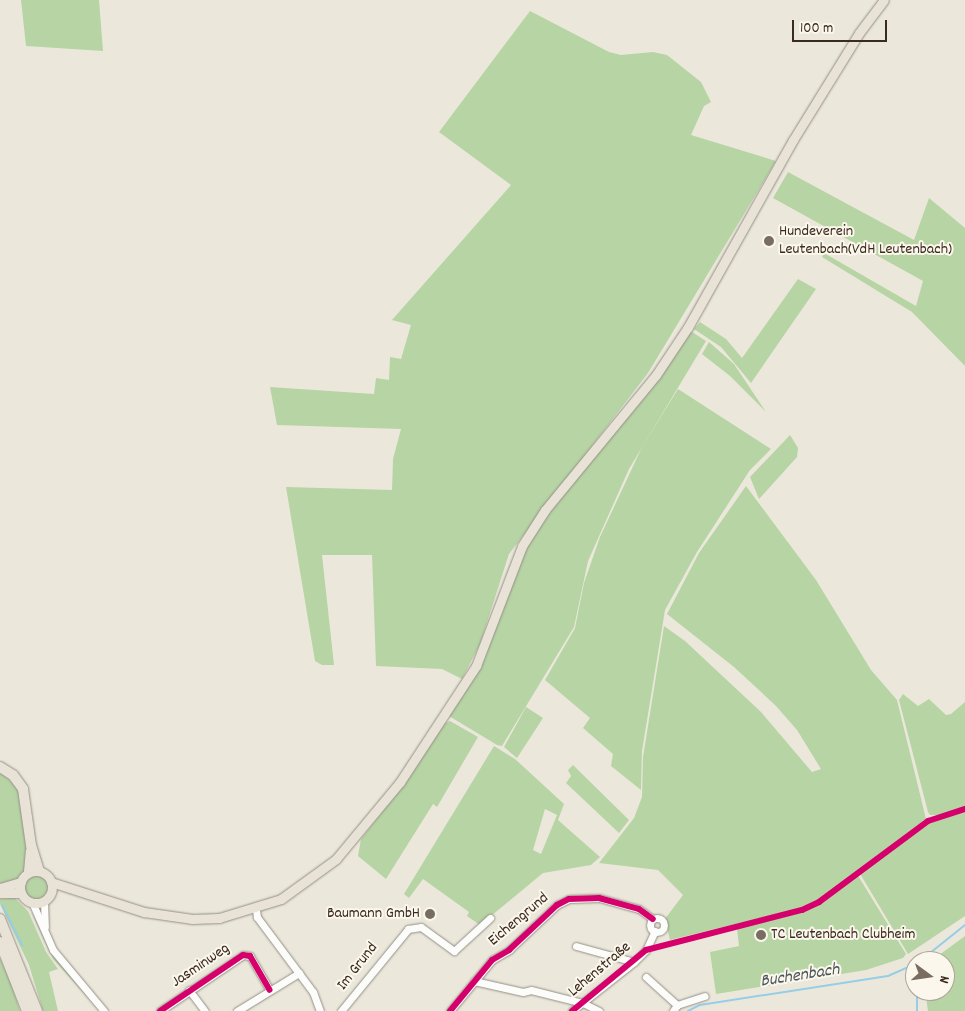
<!DOCTYPE html>
<html>
<head>
<meta charset="utf-8">
<style>
  body { margin:0 }
  #map { position:relative; width:965px; height:1011px; overflow:hidden; background:#ebe8db; font-family:Dekko,sans-serif }
  div>[style] { position:absolute }
  .green>* { inset:0; background:#b7d4a4 }
  .round { border-radius:50% }
  .stream>* { height:2px; margin:-1px; padding:0 1px; transform-origin:1px; border-radius:1px; background:#96cde7 }
  .roads { filter:drop-shadow(0 0 1px #948f87) drop-shadow(0 0 1px #948f87) }
  .minor>* { height:7px; margin:-3.5px; padding:0 3.5px; transform-origin:3.5px; border-radius:3.5px; background:#fcfcfa }
  .minor>.ring { margin:-3.5px; padding:0; box-sizing:content-box; background:none; border:7px solid #fcfcfa; border-radius:50% }
  .major>* { height:9px; margin:-4.5px; padding:0 4.5px; transform-origin:4.5px; border-radius:4.5px; background:#e9e3d7 }
  .major>.ring { margin:-4.5px; padding:0; box-sizing:content-box; background:none; border:9px solid #e9e3d7; border-radius:50% }
  .highway>* { height:10px; margin:-5px; padding:0 5px; transform-origin:5px; border-radius:5px; background:#e9e3d7 }
  .cycleway>* { height:6px; margin:-3px; padding:0 3px; transform-origin:3px; border-radius:3px; background:#d6006c }
  .dots>* { width:14px; height:14px; translate:-50% -50%; box-sizing:border-box; border:2px solid #fbf7ec; border-radius:50% }
  span { translate:-50% -50%; white-space:nowrap; text-align:center; line-height:1.15; -webkit-text-stroke:4px #fbf7ec; paint-order:stroke }
  .poi-label { font-size:16px; color:#3b2a1e }
  .left { translate:0 -50%; text-align:left }
  .right { translate:-100% -50%; text-align:right }
  .street-label { font-size:16px; color:#3b2a1e }
  .water-label { font-size:18px; color:#4b575c; font-style:italic }
  .north { position:absolute; left:905px; top:951px; width:50px; height:50px; box-sizing:border-box; background:#fbf7ec; border:1px solid #aea59a; border-radius:50%; rotate:104deg; font-size:14px; font-weight:700; line-height:20px; text-align:center; color:#3b2a1e }
  .north::after { content:''; display:block; margin:auto; width:18px; height:22px; background:#796c60; clip-path:polygon(50% 0,100% 100%,50% 72%,0 100%) }
  .scale { position:absolute; left:792px; top:20px; width:95px; height:22px; box-sizing:border-box; border:2px solid #3b2a1e; border-top:0; padding-left:6px; font-size:15px; line-height:18px; white-space:nowrap; color:#3b2a1e; -webkit-text-stroke:4px #fbf7ec; paint-order:stroke }
</style>
</head>
<body>
<div id="map">
  <div class="green">
    <div style="clip-path:polygon(21px 0,99px 0,103px 51px,26px 46px)"></div>
    <div style="clip-path:polygon(530px 11px,609px 52px,621px 55px,653px 52px,667px 55px,701px 82px,711px 102px,704px 106px,691px 135px,776px 161px,648px 373px,509px 554px,480px 644px,462px 679px,442px 669px,376px 666px,372px 555px,322px 555px,334px 665px,322px 665px,315px 661px,286px 487px,392px 490px,393px 459px,401px 429px,277px 425px,270px 387px,374px 394px,376px 378px,389px 380px,390px 357px,401px 359px,411px 325px,392px 320px,511px 185px,439px 132px)"></div>
    <div style="clip-path:polygon(788px 172px,914px 240px,929px 198px,965px 228px,965px 366px,912px 312px,822px 257px,824px 253px,916px 306px,923px 281px,773px 198px)"></div>
    <div style="clip-path:polygon(798px 279px,816px 289px,751px 383px,721px 347px,694px 329px,700px 322px,726px 339px,742px 358px)"></div>
    <div style="clip-path:polygon(692px 332px,706px 341px,629px 469px,588px 561px,574px 627px,502px 746px,497px 745px,449px 716px,486px 652px,526px 548px,557px 502px,687px 335px)"></div>
    <div style="clip-path:polygon(709px 342px,734px 364px,766px 412px,730px 376px,702px 354px)"></div>
    <div style="clip-path:polygon(678px 389px,771px 449px,750px 470px,697px 552px,665px 610px,642px 751px,641px 790px,611px 766px,613px 754px,583px 728px,590px 718px,545px 680px,575px 628px,584px 583px,600px 537px,642px 447px)"></div>
    <div style="clip-path:polygon(790px 435px,798px 448px,797px 457px,759px 499px,750px 477px)"></div>
    <div style="clip-path:polygon(746px 486px,816px 580px,871px 670px,897px 700px,926px 819px,817px 901px,801px 908px,670px 940px,665px 919px,683px 895px,658px 870px,599px 863px,634px 818px,642px 797px,643px 757px,664px 626px,685px 641px,761px 712px,812px 772px,821px 769px,797px 730px,776px 706px,734px 667px,667px 614px,699px 553px)"></div>
    <div style="clip-path:polygon(903px 694px,918px 706px,929px 699px,946px 715px,951px 714px,965px 702px,965px 916px,908px 954px,859px 872px,939px 815px,930px 815px,928px 812px,899px 700px)"></div>
    <div style="clip-path:polygon(526px 707px,543px 718px,517px 758px,504px 747px)"></div>
    <div style="clip-path:polygon(450px 721px,478px 737px,437px 807px,433px 804px,386px 879px,358px 856px,361px 839px,401px 788px,445px 723px)"></div>
    <div style="clip-path:polygon(evenodd,494px 746px,515px 759px,564px 804px,558px 820px,600px 857px,591px 865px,543px 873px,480px 925px,467px 916px,469px 912px,423px 879px,409px 898px,404px 894px,494px 746px,545px 809px,557px 815px,541px 854px,533px 850px,545px 809px)"></div>
    <div style="clip-path:polygon(573px 765px,629px 820px,619px 833px,566px 783px,571px 776px,568px 770px)"></div>
    <div style="clip-path:polygon(0 771px,19px 790px,27px 835px,27px 869px,18px 879px,6px 884px,0 883px)"></div>
    <div class="round" style="left:22px;top:873px;width:26px;height:26px"></div>
    <div style="clip-path:polygon(857px 874px,906px 954px,903px 958px,866px 970px,716px 994px,710px 952px,739px 946px,737px 928px,820px 904px)"></div>
    <div style="clip-path:polygon(15px 898px,28px 911px,46px 952px,58px 969px,49px 972px,58px 1011px,43px 1011px,29px 965px,0 904px,0 899px)"></div>
    <div style="clip-path:polygon(31px 912px,56px 959px,100px 1011px,53px 959px)"></div>
    <div style="clip-path:polygon(965px 936px,965px 1011px,928px 1011px,925px 991px,945px 991px,945px 961px,931px 961px)"></div>
    <div style="clip-path:polygon(0 958px,12px 986px,20px 1011px,0 1011px)"></div>
  </div>
  <div class="stream">
    <div style="left:2px;top:905px;width:45px;rotate:63.4deg"></div>
    <div style="left:920px;top:961px;width:58px;rotate:-38.7deg"></div>
    <div style="left:688px;top:1011px;width:13px;rotate:-27deg"></div>
    <div style="left:700px;top:1005px;width:190px;rotate:-8.8deg"></div>
    <div style="left:888px;top:976px;width:30px;rotate:-24deg"></div>
    <div style="left:917px;top:1011px;width:20px;rotate:-90deg"></div>
  </div>
  <div class="roads">
    <div class="minor">
      <div style="left:44px;top:901px;width:26px;rotate:88deg"></div>
      <div style="left:32px;top:902px;width:52px;rotate:66.4deg"></div>
      <div style="left:53px;top:950px;width:80px;rotate:50.1deg"></div>
      <div style="left:256px;top:910px;width:7px;rotate:82deg"></div>
      <div style="left:257px;top:917px;width:94px;rotate:53.3deg"></div>
      <div style="left:313px;top:992px;width:20px;rotate:70deg"></div>
      <div class="ring" style="left:650px;top:918px;width:7px;height:7px"></div>
      <div style="left:576px;top:946px;width:60px;rotate:15.4deg"></div>
      <div style="left:646px;top:977px;width:42px;rotate:42.1deg"></div>
      <div style="left:474px;top:981px;width:50px;rotate:12.7deg"></div>
      <div style="left:523px;top:992px;width:8px;rotate:-14deg"></div>
      <div style="left:531px;top:990px;width:54px;rotate:14deg"></div>
      <div style="left:583px;top:1003px;width:18px;rotate:27deg"></div>
      <div style="left:189px;top:990px;width:26px;rotate:53deg"></div>
      <div style="left:160px;top:1011px;width:100px;rotate:-34deg"></div>
      <div style="left:243px;top:955px;width:7px;rotate:8deg"></div>
      <div style="left:250px;top:956px;width:39px;rotate:60deg"></div>
      <div style="left:237px;top:1011px;width:73px;rotate:-31.5deg"></div>
      <div style="left:341px;top:1011px;width:106px;rotate:-50.7deg"></div>
      <div style="left:408px;top:929px;width:13px;rotate:-9deg"></div>
      <div style="left:421px;top:927px;width:41px;rotate:36deg"></div>
      <div style="left:454px;top:951px;width:49px;rotate:-42.5deg"></div>
      <div style="left:450px;top:1011px;width:66px;rotate:-50.5deg"></div>
      <div style="left:492px;top:960px;width:20px;rotate:-30deg"></div>
      <div style="left:509px;top:950px;width:66px;rotate:-43.2deg"></div>
      <div style="left:557px;top:905px;width:13px;rotate:-27deg"></div>
      <div style="left:569px;top:899px;width:30px;rotate:-2deg"></div>
      <div style="left:599px;top:898px;width:41px;rotate:15.4deg"></div>
      <div style="left:639px;top:909px;width:17px;rotate:36deg"></div>
      <div style="left:572px;top:1011px;width:79px;rotate:-38.3deg"></div>
      <div style="left:634px;top:962px;width:17px;rotate:-45deg"></div>
      <div style="left:646px;top:950px;width:21px;rotate:-65deg"></div>
      <div style="left:673px;top:1011px;width:7px;rotate:-56deg"></div>
      <div style="left:677px;top:1005px;width:29px;rotate:-18deg"></div>
    </div>
    <div class="major">
      <div class="ring" style="left:20px;top:871px;width:23px;height:23px"></div>
      <div style="left:51px;top:882px;width:98px;rotate:17.9deg"></div>
      <div style="left:144px;top:912px;width:49px;rotate:8.3deg"></div>
      <div style="left:192px;top:919px;width:27px;rotate:-2deg"></div>
      <div style="left:219px;top:918px;width:65px;rotate:-17deg"></div>
      <div style="left:281px;top:899px;width:68px;rotate:-36deg"></div>
      <div style="left:336px;top:859px;width:100px;rotate:-50.3deg"></div>
      <div style="left:400px;top:782px;width:139px;rotate:-56.8deg"></div>
      <div style="left:476px;top:666px;width:129px;rotate:-69deg"></div>
      <div style="left:522px;top:546px;width:43px;rotate:-57.4deg"></div>
      <div style="left:545px;top:510px;width:175px;rotate:-50.6deg"></div>
      <div style="left:656px;top:375px;width:58px;rotate:-56.3deg"></div>
      <div style="left:688px;top:327px;width:214px;rotate:-60.7deg"></div>
      <div style="left:793px;top:140px;width:126px;rotate:-58.3deg"></div>
      <div style="left:859px;top:33px;width:41px;rotate:-52.9deg"></div>
      <div style="left:0;top:888px;width:22px;rotate:-16deg"></div>
      <div style="left:0;top:893px;width:21px"></div>
    </div>
    <div class="highway">
      <div style="left:0;top:767px;width:15px;rotate:32deg"></div>
      <div style="left:13px;top:775px;width:17px;rotate:54deg"></div>
      <div style="left:23px;top:789px;width:57px;rotate:81.9deg"></div>
      <div style="left:31px;top:845px;width:27px;rotate:73deg"></div>
      <div style="left:29px;top:872px;width:21px;rotate:-85deg"></div>
      <div style="left:0;top:919px;width:99px;rotate:68.1deg"></div>
      <div style="left:0;top:942px;width:74px;rotate:68.6deg"></div>
    </div>
  </div>
  <div class="cycleway">
    <div style="left:160px;top:1011px;width:100px;rotate:-34deg"></div>
    <div style="left:243px;top:955px;width:7px;rotate:8deg"></div>
    <div style="left:250px;top:956px;width:39px;rotate:60deg"></div>
    <div style="left:450px;top:1011px;width:66px;rotate:-50.5deg"></div>
    <div style="left:492px;top:960px;width:20px;rotate:-30deg"></div>
    <div style="left:509px;top:950px;width:66px;rotate:-43.2deg"></div>
    <div style="left:557px;top:905px;width:13px;rotate:-27deg"></div>
    <div style="left:569px;top:899px;width:30px;rotate:-2deg"></div>
    <div style="left:599px;top:898px;width:41px;rotate:15.4deg"></div>
    <div style="left:639px;top:909px;width:17px;rotate:36deg"></div>
    <div style="left:572px;top:1011px;width:96px;rotate:-39.5deg"></div>
    <div style="left:646px;top:950px;width:161px;rotate:-14.4deg"></div>
    <div style="left:802px;top:910px;width:19px;rotate:-25deg"></div>
    <div style="left:819px;top:902px;width:136px;rotate:-36.6deg"></div>
    <div style="left:928px;top:821px;width:39px;rotate:-18deg"></div>
  </div>
  <div class="dots">
    <div style="left:769px;top:241px;background:#796c60"></div>
    <div style="left:430px;top:914px;background:#796c60"></div>
    <div style="left:761px;top:935px;background:#796c60"></div>
  </div>
  <div class="poi-label">
    <span class="left" style="left:779px;top:241px">Hundeverein<br>Leutenbach(VdH Leutenbach)</span>
    <span class="right" style="left:420px;top:914px">Baumann GmbH</span>
    <span class="left" style="left:771px;top:935px">TC Leutenbach Clubheim</span>
  </div>
  <div class="street-label">
    <span style="left:519px;top:920px;rotate:-40deg">Eichengrund</span>
    <span style="left:201px;top:966px;rotate:-34deg">Jasminweg</span>
    <span style="left:358px;top:967px;rotate:-52deg">Im Grund</span>
    <span style="left:600px;top:970px;rotate:-40deg">Lehenstraße</span>
  </div>
  <div class="water-label">
    <span style="left:800px;top:977px;rotate:-9deg">Buchenbach</span>
  </div>
  <div class="north">N</div>
  <div class="scale">100 m</div>
</div>
</body>
</html>
